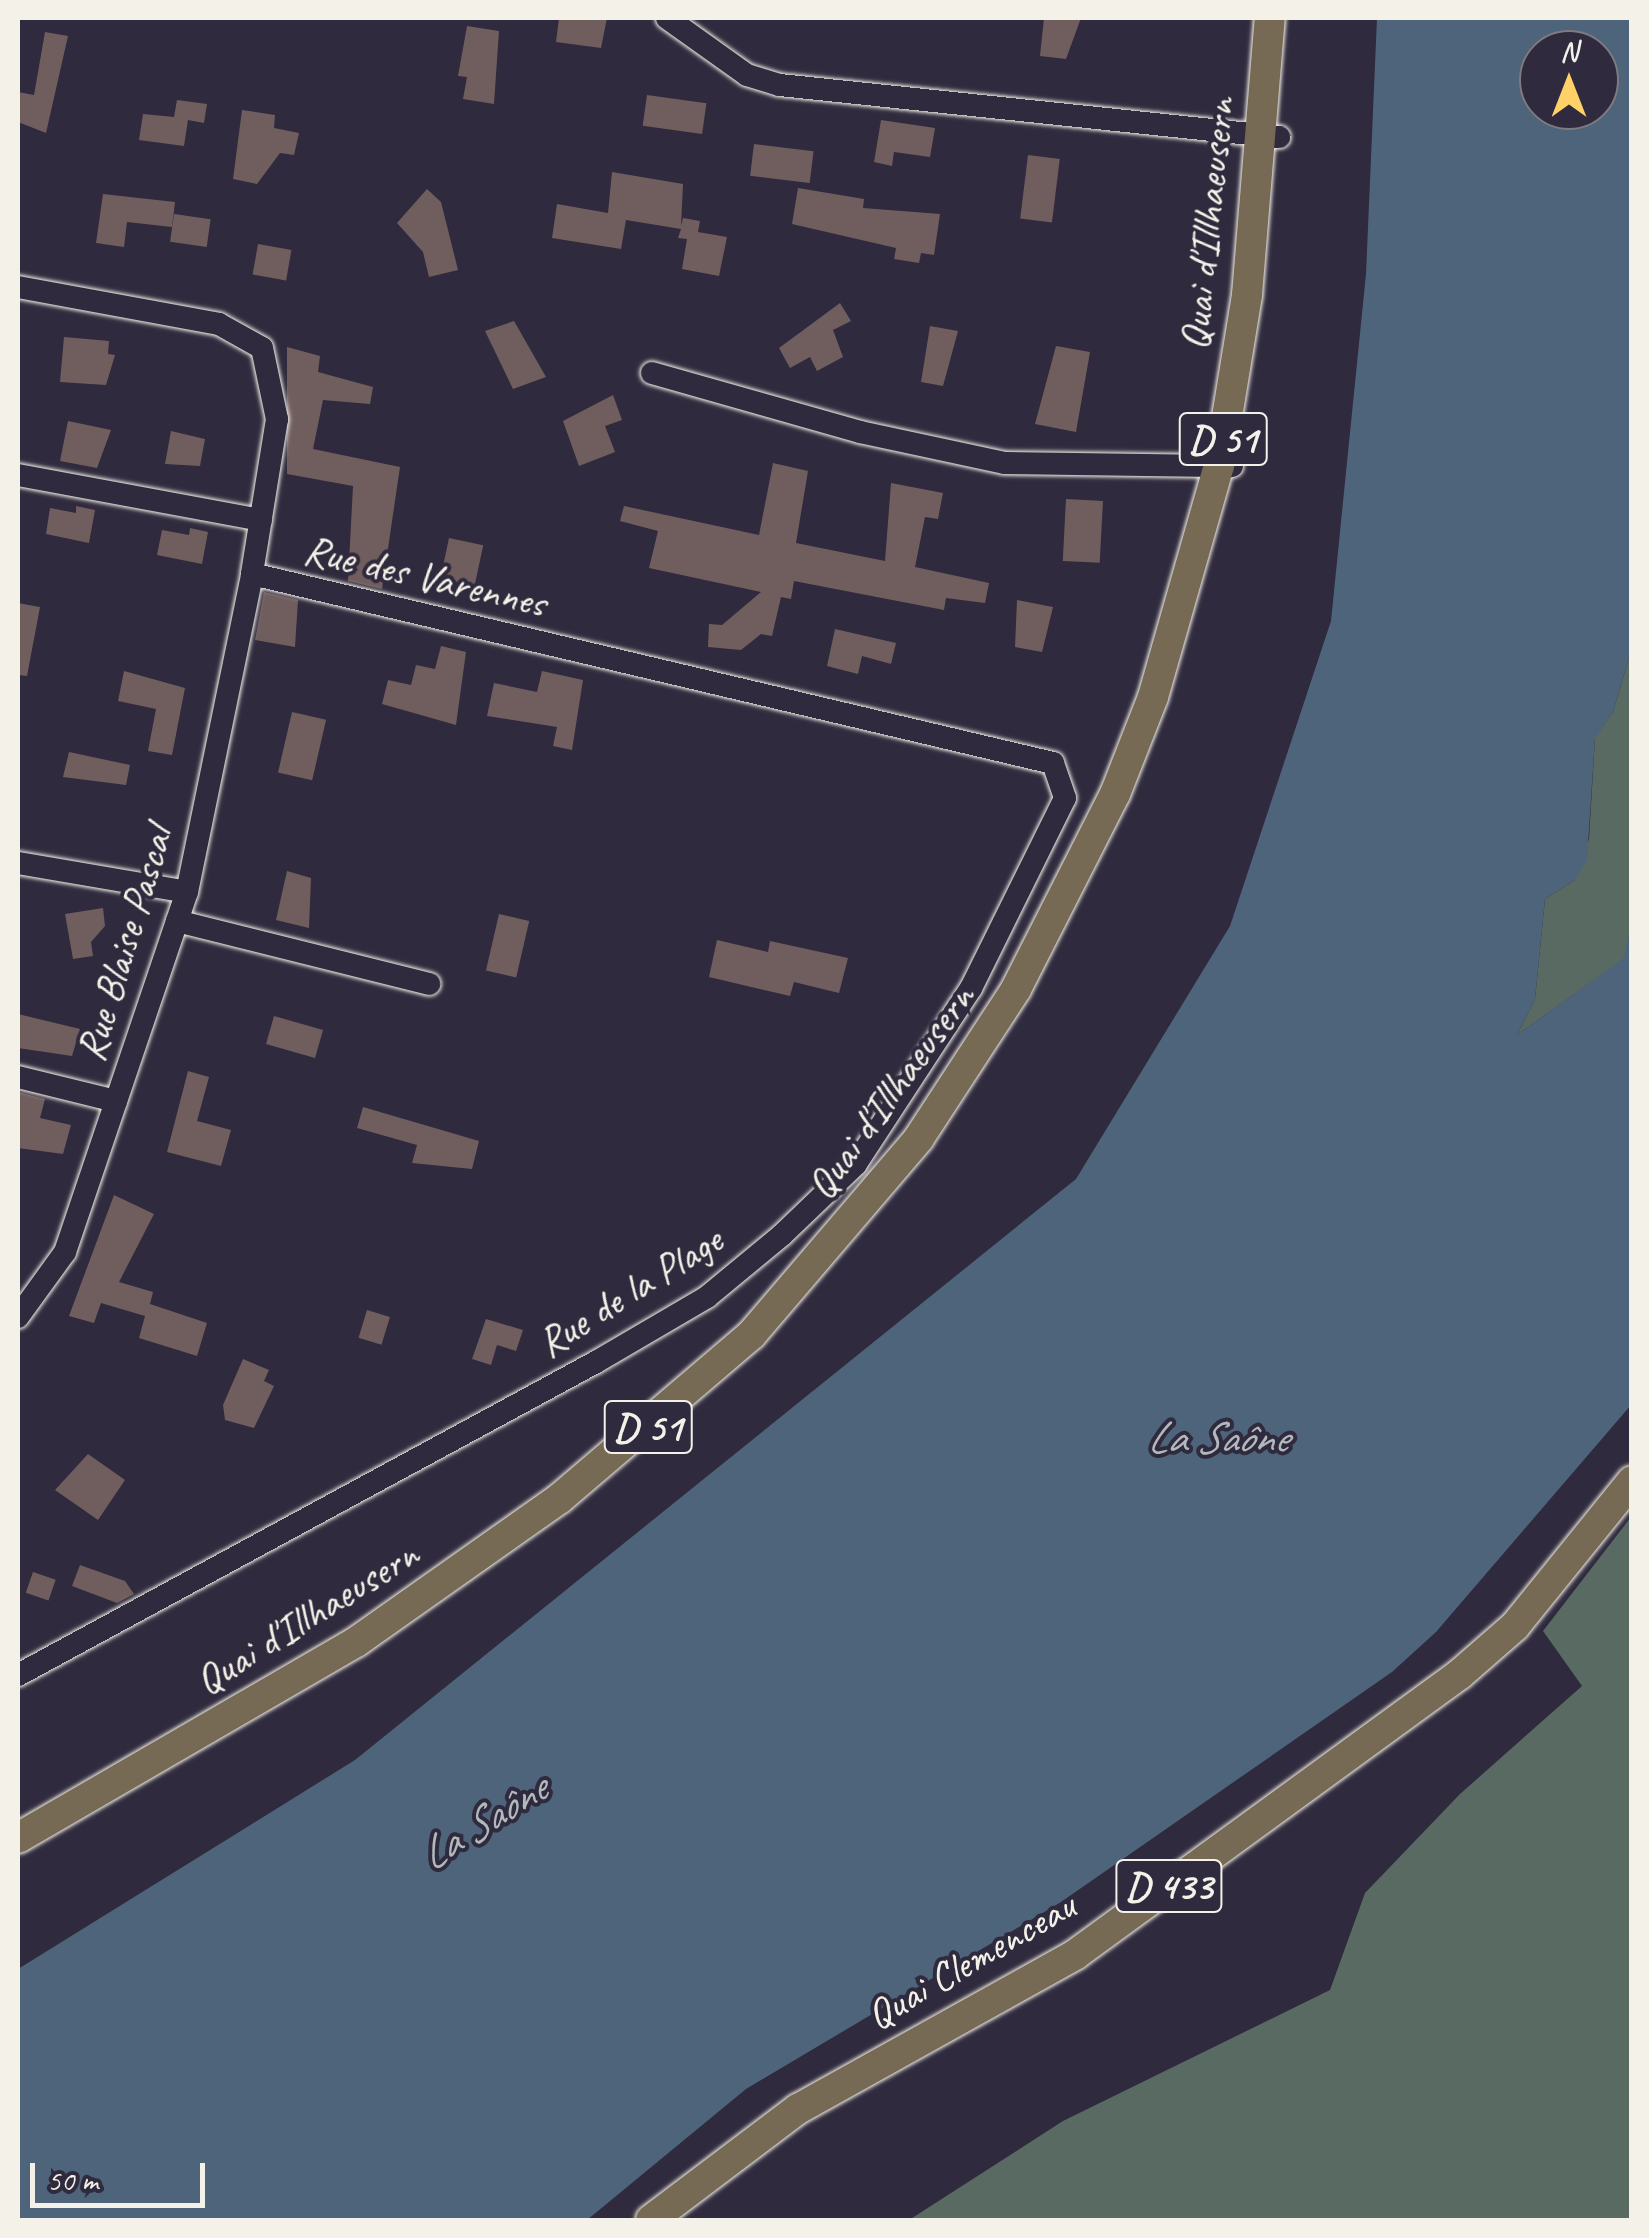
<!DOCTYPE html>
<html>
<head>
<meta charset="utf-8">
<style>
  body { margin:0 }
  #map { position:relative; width:1649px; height:2238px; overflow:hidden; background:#2f2a3d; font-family:Caveat,sans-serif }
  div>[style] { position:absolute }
  .green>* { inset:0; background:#586a62 }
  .water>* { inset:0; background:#4e647a }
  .building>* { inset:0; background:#705e5e; transform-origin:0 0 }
  .roads { filter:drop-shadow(0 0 2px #f4f1e8) drop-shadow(0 0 2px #f4f1e8) }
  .minor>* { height:22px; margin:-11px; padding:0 11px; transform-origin:11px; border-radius:11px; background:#2f2a3d }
  .major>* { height:30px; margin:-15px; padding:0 15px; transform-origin:15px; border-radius:15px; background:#766a54 }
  span { translate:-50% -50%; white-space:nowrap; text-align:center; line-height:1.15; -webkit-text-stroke:8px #2f2a3d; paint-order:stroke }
  .shield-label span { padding:2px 8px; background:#2f2a3d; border:2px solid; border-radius:8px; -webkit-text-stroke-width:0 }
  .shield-label { font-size:40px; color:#f4f1e8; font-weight:700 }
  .street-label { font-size:42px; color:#f4f1e8 }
  .water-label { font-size:45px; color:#b2b9bc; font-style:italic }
  .frame { position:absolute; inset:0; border:20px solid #f4f1e8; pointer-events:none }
  .north { position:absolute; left:1519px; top:30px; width:100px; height:100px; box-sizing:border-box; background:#2f2a3d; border:2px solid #7e7a81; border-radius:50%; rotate:0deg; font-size:28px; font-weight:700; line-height:40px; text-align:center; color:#f4f1e8 }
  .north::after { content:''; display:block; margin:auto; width:35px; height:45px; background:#ffd166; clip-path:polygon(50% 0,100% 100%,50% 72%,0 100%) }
  .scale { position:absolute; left:30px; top:2163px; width:175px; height:45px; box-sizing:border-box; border:5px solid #f4f1e8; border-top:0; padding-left:12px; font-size:30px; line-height:35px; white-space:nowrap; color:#f4f1e8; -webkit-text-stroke:8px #2f2a3d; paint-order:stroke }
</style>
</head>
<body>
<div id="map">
  <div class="green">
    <div style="clip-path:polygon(1631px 651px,1632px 923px,1625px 958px,1517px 1035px,1535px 999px,1545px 899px,1575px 880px,1589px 839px,1595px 737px,1613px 712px)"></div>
    <div style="clip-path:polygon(1631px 1517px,1631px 2220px,909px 2220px,1063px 2121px,1330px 1990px,1365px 1893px,1460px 1794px,1582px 1686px,1543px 1631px)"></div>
  </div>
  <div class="water">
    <div style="clip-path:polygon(evenodd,1377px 18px,1631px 18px,1631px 651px,1613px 712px,1595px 738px,1587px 860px,1575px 880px,1545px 899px,1535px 999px,1517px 1035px,1624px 958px,1631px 923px,1631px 1405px,1436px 1632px,1392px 1672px,1061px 1902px,746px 2089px,587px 2220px,18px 2220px,18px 1969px,355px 1760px,1076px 1179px,1230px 926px,1331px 621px,1366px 274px,1377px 18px,1539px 50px,1599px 50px,1599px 110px,1539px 110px,1539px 50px)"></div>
  </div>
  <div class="building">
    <div style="clip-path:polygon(559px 18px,607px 18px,601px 48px,556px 42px)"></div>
    <div style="clip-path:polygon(1044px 18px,1081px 18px,1066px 59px,1040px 56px)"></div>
    <div style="clip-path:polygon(467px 26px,499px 31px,494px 104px,463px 99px,467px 77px,458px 76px)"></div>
    <div style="clip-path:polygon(45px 32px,68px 36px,46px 133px,18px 122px,18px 92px,34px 95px)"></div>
    <div style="left:647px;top:95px;width:60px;height:31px;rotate:8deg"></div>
    <div style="clip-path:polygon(177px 100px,207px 104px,204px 123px,188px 120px,184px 146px,139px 140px,143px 114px,174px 117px)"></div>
    <div style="clip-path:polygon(242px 110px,275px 115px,274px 128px,299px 133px,294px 155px,280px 153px,257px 184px,233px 179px)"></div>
    <div style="clip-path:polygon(881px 120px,935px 128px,930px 157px,894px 152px,892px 166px,874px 162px)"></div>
    <div style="left:754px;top:144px;width:60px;height:32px;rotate:7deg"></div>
    <div style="left:1028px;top:155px;width:32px;height:64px;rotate:7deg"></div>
    <div style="clip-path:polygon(612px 172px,683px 184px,681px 226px,683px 218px,700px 221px,698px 232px,727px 237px,719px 276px,682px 269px,687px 239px,678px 238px,681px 229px,626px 220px,621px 249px,552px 238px,557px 204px,608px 213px)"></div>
    <div style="clip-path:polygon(798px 188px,864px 199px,863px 208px,940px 214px,934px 255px,921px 253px,919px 263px,894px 259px,896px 248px,792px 224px)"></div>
    <div style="clip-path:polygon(427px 189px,441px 202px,458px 270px,429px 277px,423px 252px,397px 223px)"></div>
    <div style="clip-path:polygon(103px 194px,175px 202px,172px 227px,127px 222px,124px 247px,96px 243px)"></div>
    <div style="left:174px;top:214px;width:37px;height:28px;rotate:8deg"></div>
    <div style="left:258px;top:244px;width:34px;height:31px;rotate:10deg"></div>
    <div style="clip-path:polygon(840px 303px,851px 321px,833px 330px,843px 357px,817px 371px,810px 357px,790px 368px,779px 348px)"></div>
    <div style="clip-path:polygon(514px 321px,546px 377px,513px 389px,485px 331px)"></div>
    <div style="clip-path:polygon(930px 326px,958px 331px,943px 386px,921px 382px)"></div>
    <div style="clip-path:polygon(64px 337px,109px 341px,108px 354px,115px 355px,106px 385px,60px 382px)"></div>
    <div style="clip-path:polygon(1056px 346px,1090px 352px,1076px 432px,1035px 424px)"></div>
    <div style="clip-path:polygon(287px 347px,320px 356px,318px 372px,373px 387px,370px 404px,323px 400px,313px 449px,400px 467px,382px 589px,348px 581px,353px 486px,287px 474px)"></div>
    <div style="clip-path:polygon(613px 395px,622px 420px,605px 426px,615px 452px,579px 466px,563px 421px)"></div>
    <div style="clip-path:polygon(68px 421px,111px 430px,97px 468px,60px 461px)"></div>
    <div style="clip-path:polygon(171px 431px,205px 439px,200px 466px,165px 464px)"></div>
    <div style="clip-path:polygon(773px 463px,808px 471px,796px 543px,885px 561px,891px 483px,943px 493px,938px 519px,925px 517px,915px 567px,989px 583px,985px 603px,946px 598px,944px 610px,794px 581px,791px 599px,781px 597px,772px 636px,761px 634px,741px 650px,708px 647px,709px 624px,722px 625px,761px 592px,649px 568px,658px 531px,620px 521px,624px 506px,759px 535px)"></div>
    <div style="left:1066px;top:499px;width:37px;height:62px;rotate:3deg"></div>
    <div style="clip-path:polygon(76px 506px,95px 510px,89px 543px,46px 534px,50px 508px,76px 513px)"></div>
    <div style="clip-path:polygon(190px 528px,208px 532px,202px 564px,157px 555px,162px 530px,189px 535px)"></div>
    <div style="left:449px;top:538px;width:35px;height:44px;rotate:12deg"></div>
    <div style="clip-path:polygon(264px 592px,298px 600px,295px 647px,255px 640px)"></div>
    <div style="clip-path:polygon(1017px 600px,1053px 607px,1042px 652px,1015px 647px)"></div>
    <div style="clip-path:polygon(18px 603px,40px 607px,27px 676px,18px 675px)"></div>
    <div style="clip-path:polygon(835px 629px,896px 643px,891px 664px,862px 656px,858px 674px,827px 666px)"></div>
    <div style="clip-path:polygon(441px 646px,466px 652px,456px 725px,382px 704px,388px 680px,411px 685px,416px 665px,435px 669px)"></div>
    <div style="clip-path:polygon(124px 671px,185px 688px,172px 755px,148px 751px,156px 709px,118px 701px)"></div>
    <div style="clip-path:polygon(542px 671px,583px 680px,572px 750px,553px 746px,557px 727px,487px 716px,494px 683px,537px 692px)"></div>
    <div style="left:292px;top:712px;width:35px;height:62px;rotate:13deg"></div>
    <div style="clip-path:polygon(69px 752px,130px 765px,126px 785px,63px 777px)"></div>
    <div style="clip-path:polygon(287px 871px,311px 878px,309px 928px,276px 920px)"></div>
    <div style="clip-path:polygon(103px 908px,105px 926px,91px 942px,93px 956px,73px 959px,65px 914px)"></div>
    <div style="left:499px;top:914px;width:31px;height:58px;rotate:13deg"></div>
    <div style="clip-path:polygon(717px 940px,768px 952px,770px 941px,848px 958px,839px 993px,794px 982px,790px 996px,709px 977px)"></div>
    <div style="clip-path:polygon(18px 1014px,80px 1029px,72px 1056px,18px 1048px)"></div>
    <div style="left:274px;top:1016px;width:51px;height:29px;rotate:16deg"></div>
    <div style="clip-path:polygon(188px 1071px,209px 1077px,197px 1121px,231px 1130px,221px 1166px,167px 1152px)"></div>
    <div style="clip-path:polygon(18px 1092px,45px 1099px,40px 1118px,71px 1125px,63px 1154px,18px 1148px)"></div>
    <div style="clip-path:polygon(363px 1107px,479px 1141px,472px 1169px,412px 1163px,417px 1145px,357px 1128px)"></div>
    <div style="clip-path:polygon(114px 1195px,154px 1214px,119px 1282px,153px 1292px,150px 1304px,207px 1323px,197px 1356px,139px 1338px,145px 1316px,101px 1303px,94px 1323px,69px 1316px)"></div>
    <div style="left:367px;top:1310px;width:24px;height:29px;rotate:17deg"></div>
    <div style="clip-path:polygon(486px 1319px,523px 1330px,516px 1351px,497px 1345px,491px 1365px,472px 1359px)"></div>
    <div style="clip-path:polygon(243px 1359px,269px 1370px,264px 1381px,274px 1386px,254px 1428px,225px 1420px,223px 1405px)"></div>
    <div style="clip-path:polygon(88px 1454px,125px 1480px,98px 1520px,55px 1490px)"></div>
    <div style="clip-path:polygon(80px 1565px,125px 1581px,134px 1594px,117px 1603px,72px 1586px)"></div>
    <div style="left:33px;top:1572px;width:24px;height:22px;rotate:19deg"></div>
  </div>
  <div class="roads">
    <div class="minor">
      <div style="left:667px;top:18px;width:98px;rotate:35.5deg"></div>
      <div style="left:747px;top:75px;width:34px;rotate:17deg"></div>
      <div style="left:780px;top:85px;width:502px;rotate:5.95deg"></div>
      <div style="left:18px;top:287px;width:204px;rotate:10.4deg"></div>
      <div style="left:219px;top:324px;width:49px;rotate:29.2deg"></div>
      <div style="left:262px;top:348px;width:73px;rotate:78.1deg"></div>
      <div style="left:277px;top:419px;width:157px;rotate:99.2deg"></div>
      <div style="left:252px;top:574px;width:823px;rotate:13.28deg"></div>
      <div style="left:1053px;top:763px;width:37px;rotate:71deg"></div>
      <div style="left:1065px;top:798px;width:212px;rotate:116.3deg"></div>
      <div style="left:971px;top:988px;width:210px;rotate:123.2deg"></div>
      <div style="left:856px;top:1164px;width:103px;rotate:136.2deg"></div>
      <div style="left:782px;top:1235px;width:97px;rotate:140.4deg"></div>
      <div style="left:707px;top:1297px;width:129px;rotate:149.6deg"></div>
      <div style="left:596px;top:1362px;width:657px;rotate:151.56deg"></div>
      <div style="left:652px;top:373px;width:216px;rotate:15.8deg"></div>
      <div style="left:860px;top:432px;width:148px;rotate:12.1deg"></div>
      <div style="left:1005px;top:463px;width:227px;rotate:0.8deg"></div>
      <div style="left:18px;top:475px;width:247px;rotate:10.5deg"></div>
      <div style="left:18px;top:863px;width:171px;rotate:9.7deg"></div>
      <div style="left:177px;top:921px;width:260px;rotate:14deg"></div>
      <div style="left:18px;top:1077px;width:101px;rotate:13.8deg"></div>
      <div style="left:18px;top:1317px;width:80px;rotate:-54.1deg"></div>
      <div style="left:65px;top:1252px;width:380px;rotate:-71.3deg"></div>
      <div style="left:187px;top:892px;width:325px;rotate:-78.4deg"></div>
    </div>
    <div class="major">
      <div style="left:18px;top:1838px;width:391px;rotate:-30.1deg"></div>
      <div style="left:356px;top:1642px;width:248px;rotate:-35.2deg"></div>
      <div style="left:559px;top:1499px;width:253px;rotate:-40.5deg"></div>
      <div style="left:751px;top:1335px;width:259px;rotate:-49.5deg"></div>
      <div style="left:919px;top:1138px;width:178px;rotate:-56.9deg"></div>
      <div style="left:1016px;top:989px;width:219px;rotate:-63.1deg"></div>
      <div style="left:1115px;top:794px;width:104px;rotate:-68.6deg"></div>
      <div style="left:1153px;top:697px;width:240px;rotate:-74.1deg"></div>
      <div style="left:1219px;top:466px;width:173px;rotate:-80.7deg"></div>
      <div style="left:1247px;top:295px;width:278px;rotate:-85.3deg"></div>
      <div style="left:651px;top:2220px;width:184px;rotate:-37.1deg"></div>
      <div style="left:798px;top:2109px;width:318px;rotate:-29.1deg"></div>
      <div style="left:1076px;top:1954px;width:475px;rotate:-36.1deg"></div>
      <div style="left:1460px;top:1674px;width:73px;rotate:-41.1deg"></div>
      <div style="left:1515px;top:1626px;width:186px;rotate:-51.1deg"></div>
    </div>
  </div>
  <div class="shield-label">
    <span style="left:1223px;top:439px">D 51</span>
    <span style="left:648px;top:1427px">D 51</span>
    <span style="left:1169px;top:1886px">D 433</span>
  </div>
  <div class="street-label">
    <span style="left:1208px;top:224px;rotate:-84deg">Quai d'Illhaeusern</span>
    <span style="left:425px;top:577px;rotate:13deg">Rue des Varennes</span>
    <span style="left:125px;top:944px;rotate:-73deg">Rue Blaise Pascal</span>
    <span style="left:891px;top:1092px;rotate:-54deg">Quai d'Illhaeusern</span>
    <span style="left:630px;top:1292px;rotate:-32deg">Rue de la Plage</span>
    <span style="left:307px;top:1618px;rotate:-32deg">Quai d'Illhaeusern</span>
    <span style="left:971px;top:1961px;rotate:-30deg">Quai Clemenceau</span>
  </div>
  <div class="water-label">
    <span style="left:1217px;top:1438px">La Saône</span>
    <span style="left:483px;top:1822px;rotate:-32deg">La Saône</span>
  </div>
  <div class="frame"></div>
  <div class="north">N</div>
  <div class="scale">50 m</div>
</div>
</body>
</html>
